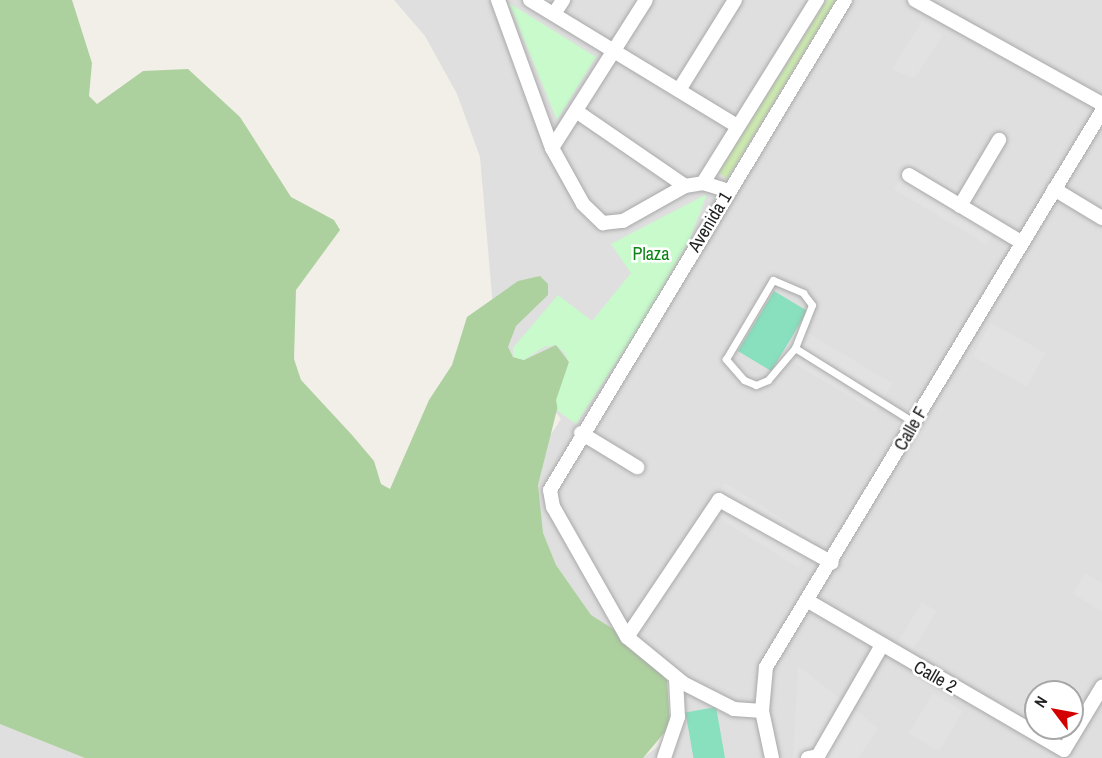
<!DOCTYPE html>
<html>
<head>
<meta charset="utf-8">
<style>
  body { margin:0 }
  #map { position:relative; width:1102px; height:758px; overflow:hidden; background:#f2efe9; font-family:"Archivo Narrow",sans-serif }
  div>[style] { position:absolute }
  .residential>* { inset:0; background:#e0dfdf }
  .grass>* { inset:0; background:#cdebb0 }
  .forest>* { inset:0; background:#add19e }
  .park>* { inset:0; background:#c8facc }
  .pitch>* { inset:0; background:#88e0be; transform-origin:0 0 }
  .parking>* { inset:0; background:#e2e2e2; transform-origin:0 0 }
  .roads { filter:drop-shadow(0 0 2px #a9a9a9) drop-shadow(0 0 2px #a9a9a9) }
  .lane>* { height:7px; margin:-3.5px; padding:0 3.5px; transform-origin:3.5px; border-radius:3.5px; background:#fff }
  .street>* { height:14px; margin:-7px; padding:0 7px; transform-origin:7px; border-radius:7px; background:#fff }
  span { translate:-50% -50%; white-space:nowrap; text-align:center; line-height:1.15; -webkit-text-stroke:5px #fff; paint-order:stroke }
  .street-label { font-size:18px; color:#222 }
  .park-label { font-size:18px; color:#0c8416 }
  .north { position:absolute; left:1024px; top:680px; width:60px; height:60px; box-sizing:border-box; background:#fff; border:2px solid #a7a7a7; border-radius:50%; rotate:302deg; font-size:16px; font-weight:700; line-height:24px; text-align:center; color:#222 }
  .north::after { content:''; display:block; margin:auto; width:21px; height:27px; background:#d40000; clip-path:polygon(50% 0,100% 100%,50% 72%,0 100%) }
</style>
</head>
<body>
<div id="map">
  <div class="residential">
    <div style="clip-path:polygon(evenodd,394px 0,1102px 0,1102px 758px,642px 758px,659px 746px,673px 717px,671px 677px,618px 644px,533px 560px,518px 485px,561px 419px,502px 343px,493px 307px,480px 157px,457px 94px,425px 36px,394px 0,1036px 692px,1072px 692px,1072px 728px,1036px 728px,1036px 692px)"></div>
    <div style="clip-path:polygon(0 719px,89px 758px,0 758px)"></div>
  </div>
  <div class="grass">
    <div style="clip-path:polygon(827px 0,836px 0,727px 179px,719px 172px)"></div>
  </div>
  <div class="forest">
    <div style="clip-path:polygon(0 0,72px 0,92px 63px,89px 96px,97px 104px,143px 71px,188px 69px,240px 117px,291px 197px,334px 220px,340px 230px,296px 290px,294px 359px,301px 380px,352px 435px,374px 461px,381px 484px,390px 489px,429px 400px,452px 365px,467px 317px,518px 281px,540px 276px,548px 284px,548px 295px,516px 326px,508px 347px,513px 357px,524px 360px,556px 345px,569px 362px,538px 485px,543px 533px,556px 565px,591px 615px,618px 632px,667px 680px,670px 726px,643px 758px,85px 758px,0 724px)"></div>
  </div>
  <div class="park">
    <div style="clip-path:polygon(509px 3px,596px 57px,557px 120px)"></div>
    <div style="clip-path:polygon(707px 194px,690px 239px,646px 317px,576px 424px,558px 411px,556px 400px,569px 362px,564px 352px,556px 345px,544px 347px,524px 360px,513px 357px,513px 348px,558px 295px,592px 321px,631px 273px,611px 244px)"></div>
  </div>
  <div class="pitch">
    <div style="left:774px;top:291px;width:39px;height:70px;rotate:31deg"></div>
    <div style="left:716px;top:707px;width:52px;height:31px;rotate:80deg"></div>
  </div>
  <div class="parking">
    <div style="clip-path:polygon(922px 21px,943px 35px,914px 78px,892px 69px)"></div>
    <div style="left:911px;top:161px;width:108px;height:33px;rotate:31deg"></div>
    <div style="left:991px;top:323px;width:62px;height:38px;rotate:29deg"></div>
    <div style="left:800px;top:328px;width:108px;height:33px;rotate:31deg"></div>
    <div style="left:725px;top:483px;width:107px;height:33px;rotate:32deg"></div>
    <div style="clip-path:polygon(1085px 573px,1102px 583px,1102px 612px,1073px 593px)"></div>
    <div style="left:922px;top:602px;width:17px;height:47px;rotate:31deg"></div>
    <div style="clip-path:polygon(798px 666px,878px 728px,858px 758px,793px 758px)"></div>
    <div style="left:933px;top:693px;width:35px;height:47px;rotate:31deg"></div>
  </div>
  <div class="roads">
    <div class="lane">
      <div style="left:773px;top:280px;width:33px;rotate:23deg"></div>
      <div style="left:803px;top:293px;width:15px;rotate:53deg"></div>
      <div style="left:812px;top:305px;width:46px;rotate:111.6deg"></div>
      <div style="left:795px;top:348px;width:42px;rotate:130.2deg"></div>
      <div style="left:768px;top:380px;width:13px;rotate:157deg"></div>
      <div style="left:756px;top:385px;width:13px;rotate:-157deg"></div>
      <div style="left:744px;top:380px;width:28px;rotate:-131deg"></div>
      <div style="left:726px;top:359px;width:92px;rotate:-59.3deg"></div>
      <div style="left:795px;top:348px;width:142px;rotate:32deg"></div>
    </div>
    <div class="street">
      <div style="left:498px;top:0;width:158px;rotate:70deg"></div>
      <div style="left:552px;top:148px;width:64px;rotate:61deg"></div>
      <div style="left:583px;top:204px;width:28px;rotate:44deg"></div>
      <div style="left:603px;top:223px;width:20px;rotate:-6deg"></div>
      <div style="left:623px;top:221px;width:71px;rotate:-29.4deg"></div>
      <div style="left:685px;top:186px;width:18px;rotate:-9deg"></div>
      <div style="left:703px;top:183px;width:27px;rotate:17deg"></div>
      <div style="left:530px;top:0;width:242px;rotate:31.3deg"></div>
      <div style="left:915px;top:0;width:214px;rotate:29.1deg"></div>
      <div style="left:554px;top:14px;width:17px;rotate:-57deg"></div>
      <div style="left:679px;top:90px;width:106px;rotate:-58.1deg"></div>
      <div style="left:576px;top:111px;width:132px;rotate:34.5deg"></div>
      <div style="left:552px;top:148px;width:175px;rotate:-57.6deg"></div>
      <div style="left:909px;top:175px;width:131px;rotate:30.9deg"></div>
      <div style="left:703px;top:183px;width:216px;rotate:-58.1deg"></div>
      <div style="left:1054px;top:189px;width:56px;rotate:31.1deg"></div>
      <div style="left:960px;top:206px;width:77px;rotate:-59.4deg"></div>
      <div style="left:581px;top:433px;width:66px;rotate:31.3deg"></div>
      <div style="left:808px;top:601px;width:296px;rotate:30.2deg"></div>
      <div style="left:1064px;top:750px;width:74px;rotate:-58.9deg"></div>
      <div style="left:627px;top:637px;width:165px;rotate:-56.1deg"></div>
      <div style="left:719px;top:500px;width:129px;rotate:29.1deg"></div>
      <div style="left:762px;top:711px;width:28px;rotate:-176deg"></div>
      <div style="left:734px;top:709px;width:57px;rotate:-153deg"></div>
      <div style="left:683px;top:683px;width:72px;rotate:-140.6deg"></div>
      <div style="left:627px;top:637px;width:150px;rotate:-119.6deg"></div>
      <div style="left:553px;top:507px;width:17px;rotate:-100deg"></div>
      <div style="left:550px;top:490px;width:572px;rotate:-58.95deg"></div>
      <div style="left:664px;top:758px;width:43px;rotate:-71.1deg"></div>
      <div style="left:678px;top:717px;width:39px;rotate:-93deg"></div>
      <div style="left:772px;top:758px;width:48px;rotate:-102deg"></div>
      <div style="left:762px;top:711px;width:44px;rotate:-84.8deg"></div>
      <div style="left:766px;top:667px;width:650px;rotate:-58.85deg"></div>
      <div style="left:808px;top:758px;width:10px;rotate:-11deg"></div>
      <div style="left:818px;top:756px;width:128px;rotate:-60deg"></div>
    </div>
  </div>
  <div class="street-label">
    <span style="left:710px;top:222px;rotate:-59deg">Avenida 1</span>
    <span style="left:911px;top:429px;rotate:-60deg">Calle F</span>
    <span style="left:935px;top:677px;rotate:30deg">Calle 2</span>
  </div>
  <div class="park-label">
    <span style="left:651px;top:254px">Plaza</span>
  </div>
  <div class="north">N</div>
</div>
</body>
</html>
